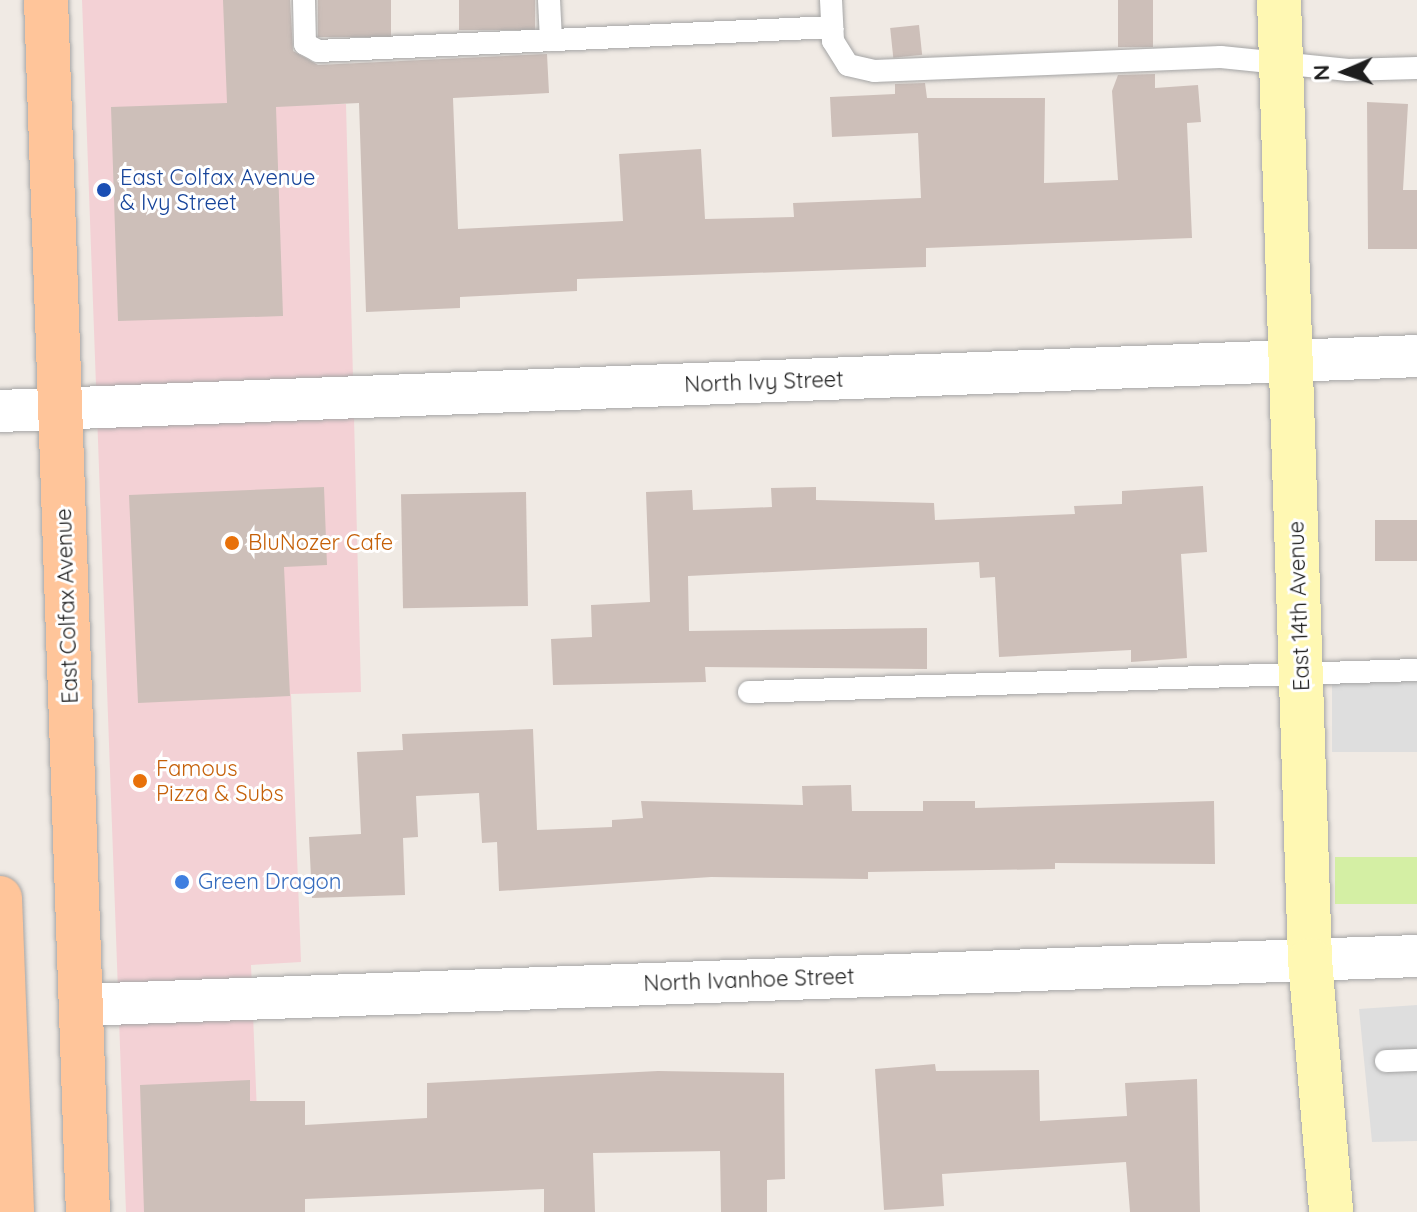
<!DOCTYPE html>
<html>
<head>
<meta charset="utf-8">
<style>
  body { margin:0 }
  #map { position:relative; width:1417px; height:1212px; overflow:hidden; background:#f0eae4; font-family:Quicksand,sans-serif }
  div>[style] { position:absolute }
  .commercial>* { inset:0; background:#f3d1d5 }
  .grass>* { inset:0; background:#d4efa4; transform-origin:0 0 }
  .parking>* { inset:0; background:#dedede; transform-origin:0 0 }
  .building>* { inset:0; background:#cdbfb9; transform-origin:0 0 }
  .roads { filter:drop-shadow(0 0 2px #a5a5a5) drop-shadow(0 0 2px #a5a5a5) }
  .lane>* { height:22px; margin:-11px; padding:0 11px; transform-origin:11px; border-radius:11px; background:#fff }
  .street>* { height:42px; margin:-21px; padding:0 21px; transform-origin:21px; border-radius:21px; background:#fff }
  .secondary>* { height:44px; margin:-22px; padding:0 22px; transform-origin:22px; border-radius:22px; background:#fff8b3 }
  .primary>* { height:44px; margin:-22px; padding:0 22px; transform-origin:22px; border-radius:22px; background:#ffc59a }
  .dots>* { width:22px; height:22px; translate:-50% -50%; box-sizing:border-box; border:4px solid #fff; border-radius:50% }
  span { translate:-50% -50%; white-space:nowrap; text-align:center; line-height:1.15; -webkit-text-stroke:6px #fff; paint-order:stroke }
  .transit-label { font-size:22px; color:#164399 }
  .left { translate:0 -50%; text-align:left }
  .street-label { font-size:22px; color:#1e1e1e }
  .food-label { font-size:22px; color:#c56008 }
  .shop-label { font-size:22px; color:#366cbe }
  .north { position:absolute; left:1305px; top:32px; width:80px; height:80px; -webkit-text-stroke:6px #fff; paint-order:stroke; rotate:268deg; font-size:22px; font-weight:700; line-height:32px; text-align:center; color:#1e1e1e }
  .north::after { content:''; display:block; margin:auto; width:28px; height:36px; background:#1e1e1e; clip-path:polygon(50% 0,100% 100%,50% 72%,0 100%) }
</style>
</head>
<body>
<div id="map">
  <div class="commercial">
    <div style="clip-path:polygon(82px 0,284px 0,286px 105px,346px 104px,361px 692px,291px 694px,301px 962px,251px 965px,261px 1212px,126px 1212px)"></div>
  </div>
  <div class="grass">
    <div style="left:1417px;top:857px;width:47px;height:82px;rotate:90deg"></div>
  </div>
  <div class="parking">
    <div style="left:1417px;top:670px;width:82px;height:85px;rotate:90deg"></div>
    <div style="clip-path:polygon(1417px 1005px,1417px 1141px,1372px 1142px,1359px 1009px)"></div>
  </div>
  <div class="building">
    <div style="clip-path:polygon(223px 0,290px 0,293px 51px,318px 65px,547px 54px,549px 93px,453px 98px,458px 229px,623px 221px,619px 154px,701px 149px,705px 219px,794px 217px,793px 203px,921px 198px,918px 133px,832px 137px,830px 97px,895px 94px,895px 84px,925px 83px,927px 98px,1045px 98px,1044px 183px,1118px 180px,1112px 91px,1118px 75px,1155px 74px,1155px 88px,1198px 85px,1201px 122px,1187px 123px,1192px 238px,926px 248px,926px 267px,577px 279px,577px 291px,460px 297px,460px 308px,366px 312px,359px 103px,276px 107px,283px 316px,118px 321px,111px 107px,227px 103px)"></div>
    <div style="left:318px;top:0;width:73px;height:37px"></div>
    <div style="left:459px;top:0;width:76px;height:30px"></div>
    <div style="left:1118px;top:0;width:35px;height:47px"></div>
    <div style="left:919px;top:25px;width:30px;height:29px;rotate:84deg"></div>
    <div style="clip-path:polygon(1367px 102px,1408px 104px,1403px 190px,1417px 190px,1417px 249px,1368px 249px)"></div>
    <div style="clip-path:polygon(1203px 486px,1207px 552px,1181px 554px,1187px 658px,1131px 662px,1131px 650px,999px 657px,995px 577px,980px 578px,979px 562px,688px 576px,689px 631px,927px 628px,927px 669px,705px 667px,706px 682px,553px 685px,551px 639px,592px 637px,591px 605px,650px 602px,646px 492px,692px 490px,693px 510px,772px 507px,771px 488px,816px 487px,816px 500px,934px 503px,935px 520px,1075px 514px,1074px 506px,1122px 504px,1122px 491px)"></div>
    <div style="clip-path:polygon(324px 487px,327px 565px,284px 567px,290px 696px,138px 703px,129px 495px)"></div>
    <div style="left:526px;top:492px;width:114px;height:125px;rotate:89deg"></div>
    <div style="left:1417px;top:520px;width:41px;height:42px;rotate:90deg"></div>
    <div style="clip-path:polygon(533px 729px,537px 830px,612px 827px,612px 820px,643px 818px,641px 801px,803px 805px,802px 786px,851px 785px,852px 811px,923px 811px,923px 801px,975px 801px,975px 808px,1214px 801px,1215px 864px,1055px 863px,1055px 869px,868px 872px,868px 879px,711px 877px,499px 891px,497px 842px,482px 843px,479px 793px,416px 796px,418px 837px,403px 838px,405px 895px,312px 898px,309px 837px,361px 834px,357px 752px,403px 750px,402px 734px)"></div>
    <div style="clip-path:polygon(935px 1064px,936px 1071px,1039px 1070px,1040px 1121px,1127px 1116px,1125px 1083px,1197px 1079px,1200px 1212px,1130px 1212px,1126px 1162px,942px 1174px,944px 1206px,884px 1210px,875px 1069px)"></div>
    <div style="clip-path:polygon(658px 1071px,784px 1073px,785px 1179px,767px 1180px,767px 1212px,721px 1212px,720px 1151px,593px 1153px,595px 1212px,544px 1212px,544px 1189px,305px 1199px,305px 1212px,144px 1212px,140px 1085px,250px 1080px,250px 1101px,305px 1101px,305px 1125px,427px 1118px,427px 1083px)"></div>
  </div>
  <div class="roads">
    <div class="lane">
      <div style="left:304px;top:0;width:44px;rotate:88.7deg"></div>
      <div style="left:305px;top:44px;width:15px;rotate:28deg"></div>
      <div style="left:318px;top:51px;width:515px;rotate:-2.67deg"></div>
      <div style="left:549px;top:0;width:40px;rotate:87.1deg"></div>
      <div style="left:831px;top:0;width:41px;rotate:87.2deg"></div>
      <div style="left:833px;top:41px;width:28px;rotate:58deg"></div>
      <div style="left:848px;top:65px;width:27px;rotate:13deg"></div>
      <div style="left:874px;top:71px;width:347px;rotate:-2.3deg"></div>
      <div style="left:1221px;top:57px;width:128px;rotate:5.8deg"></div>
      <div style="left:1348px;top:70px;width:69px;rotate:-1.7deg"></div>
      <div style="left:749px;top:692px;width:668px;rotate:-1.89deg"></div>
      <div style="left:1386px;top:1061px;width:31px;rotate:-2deg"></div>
    </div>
    <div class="street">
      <div style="left:0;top:411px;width:1418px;rotate:-2.22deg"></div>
      <div style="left:80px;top:1005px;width:1338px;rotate:-2.1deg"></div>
    </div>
    <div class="secondary">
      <div style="left:1279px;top:0;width:961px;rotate:88.15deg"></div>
      <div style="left:1310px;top:960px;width:253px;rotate:85.2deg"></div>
    </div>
    <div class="primary">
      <div style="left:46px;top:0;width:1213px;rotate:88.02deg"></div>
      <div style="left:0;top:898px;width:314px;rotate:87.8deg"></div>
    </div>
  </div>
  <div class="dots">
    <div style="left:104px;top:190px;background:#1a4fb4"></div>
    <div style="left:232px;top:543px;background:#e8710a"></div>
    <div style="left:140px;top:781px;background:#e8710a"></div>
    <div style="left:182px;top:882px;background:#3f7fe0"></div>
  </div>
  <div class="transit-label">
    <span class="left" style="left:120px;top:190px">East Colfax Avenue<br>&amp; Ivy Street</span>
  </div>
  <div class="street-label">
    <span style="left:764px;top:382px;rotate:-2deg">North Ivy Street</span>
    <span style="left:67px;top:606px;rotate:-92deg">East Colfax Avenue</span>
    <span style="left:1299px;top:606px;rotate:-92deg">East 14th Avenue</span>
    <span style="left:749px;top:980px;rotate:-2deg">North Ivanhoe Street</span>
  </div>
  <div class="food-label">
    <span class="left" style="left:248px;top:543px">BluNozer Cafe</span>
    <span class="left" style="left:156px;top:781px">Famous<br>Pizza &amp; Subs</span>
  </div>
  <div class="shop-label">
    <span class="left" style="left:198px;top:882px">Green Dragon</span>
  </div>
  <div class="north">N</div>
</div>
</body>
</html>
